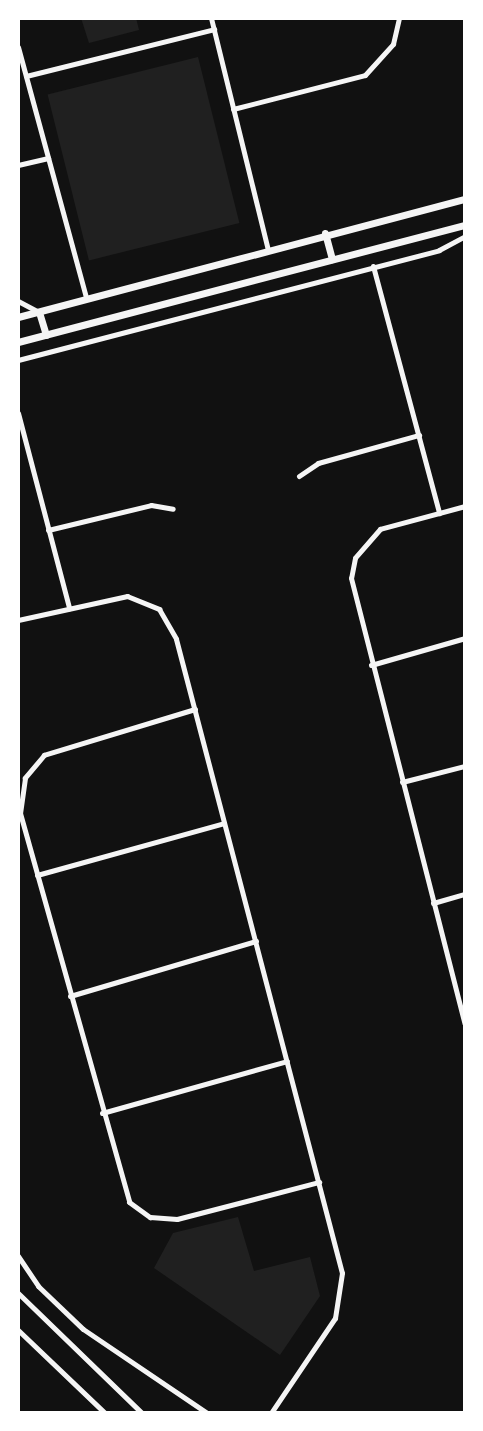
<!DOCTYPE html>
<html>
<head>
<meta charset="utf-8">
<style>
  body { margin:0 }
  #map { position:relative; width:483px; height:1431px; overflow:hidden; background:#111; font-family:"DejaVu Sans",sans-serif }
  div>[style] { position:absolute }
  .green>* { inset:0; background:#202020; transform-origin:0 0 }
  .minor>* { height:5px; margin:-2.5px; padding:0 2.5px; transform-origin:2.5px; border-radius:2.5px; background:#f5f5f5 }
  .tertiary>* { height:7px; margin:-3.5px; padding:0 3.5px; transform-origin:3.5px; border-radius:3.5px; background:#f5f5f5 }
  span { translate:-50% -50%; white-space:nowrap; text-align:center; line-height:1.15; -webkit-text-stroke:6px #fff; paint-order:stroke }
  .frame { position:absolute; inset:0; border:20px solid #fff; pointer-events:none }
</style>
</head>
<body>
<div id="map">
  <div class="green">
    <div style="clip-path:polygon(81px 18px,136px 18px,139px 30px,89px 43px)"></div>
    <div style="left:198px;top:57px;width:171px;height:155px;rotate:76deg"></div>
    <div style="clip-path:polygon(238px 1217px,254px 1271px,310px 1257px,320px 1296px,280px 1355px,154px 1268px,173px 1233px)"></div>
  </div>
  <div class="minor">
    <div style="left:211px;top:18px;width:239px;rotate:76.2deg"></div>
    <div style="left:18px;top:47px;width:260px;rotate:74.8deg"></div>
    <div style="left:26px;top:76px;width:194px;rotate:-14deg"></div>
    <div style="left:233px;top:109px;width:136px;rotate:-14.4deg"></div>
    <div style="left:365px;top:75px;width:42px;rotate:-47.9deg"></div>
    <div style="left:393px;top:44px;width:27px;rotate:-77deg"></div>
    <div style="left:18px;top:165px;width:31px;rotate:-13deg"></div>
    <div style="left:373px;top:266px;width:256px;rotate:75deg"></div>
    <div style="left:18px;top:301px;width:24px;rotate:28deg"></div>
    <div style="left:18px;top:360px;width:435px;rotate:-14.6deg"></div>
    <div style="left:439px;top:250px;width:30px;rotate:-28deg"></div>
    <div style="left:18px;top:413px;width:202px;rotate:75.3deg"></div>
    <div style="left:299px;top:476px;width:23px;rotate:-34deg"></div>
    <div style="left:318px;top:463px;width:105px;rotate:-15.5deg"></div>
    <div style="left:465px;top:506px;width:88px;rotate:164.9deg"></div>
    <div style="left:380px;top:529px;width:38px;rotate:131deg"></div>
    <div style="left:355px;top:558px;width:20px;rotate:101deg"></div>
    <div style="left:351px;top:578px;width:460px;rotate:75.7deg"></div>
    <div style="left:48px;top:530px;width:106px;rotate:-13.6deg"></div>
    <div style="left:151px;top:505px;width:22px;rotate:10deg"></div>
    <div style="left:18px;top:620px;width:112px;rotate:-12.4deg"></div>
    <div style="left:127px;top:596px;width:35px;rotate:22deg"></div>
    <div style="left:159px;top:609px;width:34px;rotate:60deg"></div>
    <div style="left:176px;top:639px;width:655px;rotate:75.33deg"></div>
    <div style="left:342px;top:1273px;width:46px;rotate:98.8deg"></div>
    <div style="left:335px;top:1318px;width:115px;rotate:124deg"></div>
    <div style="left:371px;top:665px;width:98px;rotate:-16deg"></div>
    <div style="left:195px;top:709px;width:158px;rotate:163.1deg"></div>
    <div style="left:44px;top:755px;width:30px;rotate:130deg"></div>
    <div style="left:25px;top:778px;width:35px;rotate:98deg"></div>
    <div style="left:20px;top:813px;width:404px;rotate:74.3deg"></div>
    <div style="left:129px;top:1202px;width:26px;rotate:36deg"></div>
    <div style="left:150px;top:1217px;width:27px;rotate:4deg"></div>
    <div style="left:177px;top:1219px;width:147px;rotate:-14.6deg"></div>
    <div style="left:402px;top:782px;width:65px;rotate:-14.3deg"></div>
    <div style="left:37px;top:875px;width:194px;rotate:-15.5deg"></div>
    <div style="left:433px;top:903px;width:33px;rotate:-16deg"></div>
    <div style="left:70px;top:996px;width:194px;rotate:-16.5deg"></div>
    <div style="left:102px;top:1113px;width:192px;rotate:-15.7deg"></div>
    <div style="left:18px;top:1256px;width:36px;rotate:56deg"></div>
    <div style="left:38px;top:1286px;width:62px;rotate:43.7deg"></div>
    <div style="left:83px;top:1329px;width:150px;rotate:34.1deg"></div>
    <div style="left:18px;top:1293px;width:173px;rotate:44.1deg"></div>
    <div style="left:18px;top:1330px;width:120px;rotate:43.7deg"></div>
  </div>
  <div class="tertiary">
    <div style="left:325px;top:233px;width:27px;rotate:75deg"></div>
    <div style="left:39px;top:312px;width:24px;rotate:73deg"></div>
    <div style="left:18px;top:317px;width:462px;rotate:-14.8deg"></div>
    <div style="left:18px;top:342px;width:462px;rotate:-14.7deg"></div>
  </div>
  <div class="frame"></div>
</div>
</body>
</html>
